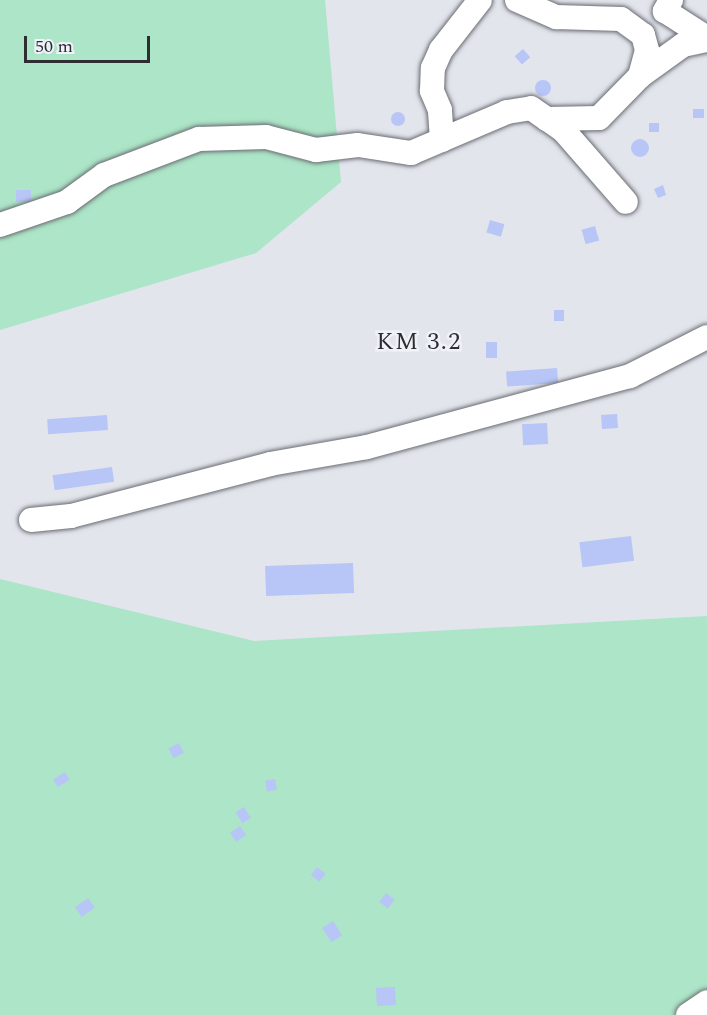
<!DOCTYPE html>
<html>
<head>
<meta charset="utf-8">
<style>
  body { margin:0 }
  #map { position:relative; width:707px; height:1015px; overflow:hidden; background:#e2e5ec; font-family:Spectral,serif }
  div>[style] { position:absolute }
  .green>* { inset:0; background:#ace5c7 }
  .building>* { inset:0; background:#b8c5f7; transform-origin:0 0 }
  .round { border-radius:50% }
  .roads { filter:drop-shadow(0 0 2px #6a6c73) drop-shadow(0 0 2px #6a6c73) }
  .minor>* { height:24px; margin:-12px; padding:0 12px; transform-origin:12px; border-radius:12px; background:#fff }
  span { translate:-50% -50%; white-space:nowrap; text-align:center; line-height:1.15; -webkit-text-stroke:5px #f0f2fa; paint-order:stroke }
  .quarter-label { font-size:24px; color:#2d2e31; letter-spacing:1.5px }
  .scale { position:absolute; left:24px; top:36px; width:126px; height:27px; box-sizing:border-box; border:3px solid #2d2e31; border-top:0; padding-left:8px; font-size:18px; line-height:21px; white-space:nowrap; color:#2d2e31; -webkit-text-stroke:4px #f0f2fa; paint-order:stroke }
</style>
</head>
<body>
<div id="map">
  <div class="green">
    <div style="clip-path:polygon(0 0,325px 0,341px 182px,256px 253px,0 330px)"></div>
    <div style="clip-path:polygon(0 579px,254px 641px,707px 616px,707px 1015px,0 1015px)"></div>
  </div>
  <div class="building">
    <div style="left:523px;top:49px;width:11px;height:11px;rotate:49deg"></div>
    <div class="round" style="left:535px;top:80px;width:16px;height:16px"></div>
    <div style="left:693px;top:109px;width:11px;height:9px"></div>
    <div class="round" style="left:391px;top:112px;width:14px;height:14px"></div>
    <div style="left:649px;top:123px;width:10px;height:9px"></div>
    <div class="round" style="left:631px;top:139px;width:18px;height:18px"></div>
    <div style="clip-path:polygon(663px 185px,666px 195px,658px 198px,654px 189px)"></div>
    <div style="left:16px;top:190px;width:15px;height:12px"></div>
    <div style="left:490px;top:220px;width:15px;height:13px;rotate:16deg"></div>
    <div style="left:595px;top:226px;width:15px;height:14px;rotate:74deg"></div>
    <div style="left:554px;top:310px;width:10px;height:11px"></div>
    <div style="left:486px;top:342px;width:11px;height:16px"></div>
    <div style="left:557px;top:368px;width:15px;height:51px;rotate:86deg"></div>
    <div style="left:617px;top:414px;width:14px;height:16px;rotate:86deg"></div>
    <div style="left:107px;top:415px;width:15px;height:60px;rotate:86deg"></div>
    <div style="left:547px;top:423px;width:21px;height:25px;rotate:87deg"></div>
    <div style="left:112px;top:467px;width:15px;height:60px;rotate:82deg"></div>
    <div style="left:631px;top:536px;width:25px;height:52px;rotate:83deg"></div>
    <div style="left:353px;top:563px;width:30px;height:88px;rotate:88deg"></div>
    <div style="left:179px;top:743px;width:11px;height:12px;rotate:63deg"></div>
    <div style="left:65px;top:772px;width:9px;height:14px;rotate:58deg"></div>
    <div style="left:275px;top:779px;width:11px;height:10px;rotate:80deg"></div>
    <div style="left:244px;top:807px;width:13px;height:10px;rotate:58deg"></div>
    <div style="left:240px;top:826px;width:11px;height:12px;rotate:56deg"></div>
    <div style="left:317px;top:867px;width:11px;height:10px;rotate:38deg"></div>
    <div style="left:386px;top:893px;width:11px;height:11px;rotate:38deg"></div>
    <div style="left:88px;top:898px;width:12px;height:16px;rotate:55deg"></div>
    <div style="left:333px;top:921px;width:17px;height:13px;rotate:57deg"></div>
    <div style="left:395px;top:987px;width:18px;height:19px;rotate:87deg"></div>
  </div>
  <div class="roads">
    <div class="minor">
      <div style="left:517px;top:0;width:43px;rotate:23.6deg"></div>
      <div style="left:556px;top:17px;width:65px;rotate:1.8deg"></div>
      <div style="left:621px;top:19px;width:27px;rotate:36deg"></div>
      <div style="left:643px;top:35px;width:16px;rotate:75deg"></div>
      <div style="left:647px;top:50px;width:27px;rotate:105deg"></div>
      <div style="left:671px;top:0;width:13px;rotate:119deg"></div>
      <div style="left:665px;top:11px;width:50px;rotate:32.7deg"></div>
      <div style="left:547px;top:119px;width:21px;rotate:35deg"></div>
      <div style="left:564px;top:131px;width:94px;rotate:48.9deg"></div>
      <div style="left:442px;top:140px;width:30px;rotate:-94deg"></div>
      <div style="left:440px;top:110px;width:21px;rotate:-113deg"></div>
      <div style="left:432px;top:91px;width:23px;rotate:-88deg"></div>
      <div style="left:433px;top:68px;width:20px;rotate:-66deg"></div>
      <div style="left:441px;top:50px;width:63px;rotate:-52deg"></div>
      <div style="left:0;top:225px;width:71px;rotate:-18.9deg"></div>
      <div style="left:67px;top:202px;width:46px;rotate:-36.1deg"></div>
      <div style="left:104px;top:175px;width:102px;rotate:-20.8deg"></div>
      <div style="left:199px;top:139px;width:67px;rotate:-1.7deg"></div>
      <div style="left:266px;top:137px;width:52px;rotate:14.6deg"></div>
      <div style="left:316px;top:150px;width:42px;rotate:-6.8deg"></div>
      <div style="left:358px;top:145px;width:54px;rotate:8.6deg"></div>
      <div style="left:411px;top:153px;width:104px;rotate:-23.1deg"></div>
      <div style="left:507px;top:112px;width:24px;rotate:-9deg"></div>
      <div style="left:531px;top:108px;width:19px;rotate:35deg"></div>
      <div style="left:547px;top:119px;width:52px;rotate:-1.1deg"></div>
      <div style="left:599px;top:118px;width:59px;rotate:-45.7deg"></div>
      <div style="left:640px;top:76px;width:53px;rotate:-35.8deg"></div>
      <div style="left:683px;top:45px;width:25px;rotate:-12deg"></div>
      <div style="left:31px;top:520px;width:40px;rotate:-5.7deg"></div>
      <div style="left:71px;top:516px;width:206px;rotate:-14.6deg"></div>
      <div style="left:270px;top:464px;width:98px;rotate:-9.9deg"></div>
      <div style="left:367px;top:447px;width:272px;rotate:-15.1deg"></div>
      <div style="left:630px;top:376px;width:86px;rotate:-26.9deg"></div>
      <div style="left:688px;top:1015px;width:23px;rotate:-34deg"></div>
    </div>
  </div>
  <div class="quarter-label">
    <span style="left:419px;top:343px">KM 3.2</span>
  </div>
  <div class="scale">50 m</div>
</div>
</body>
</html>
